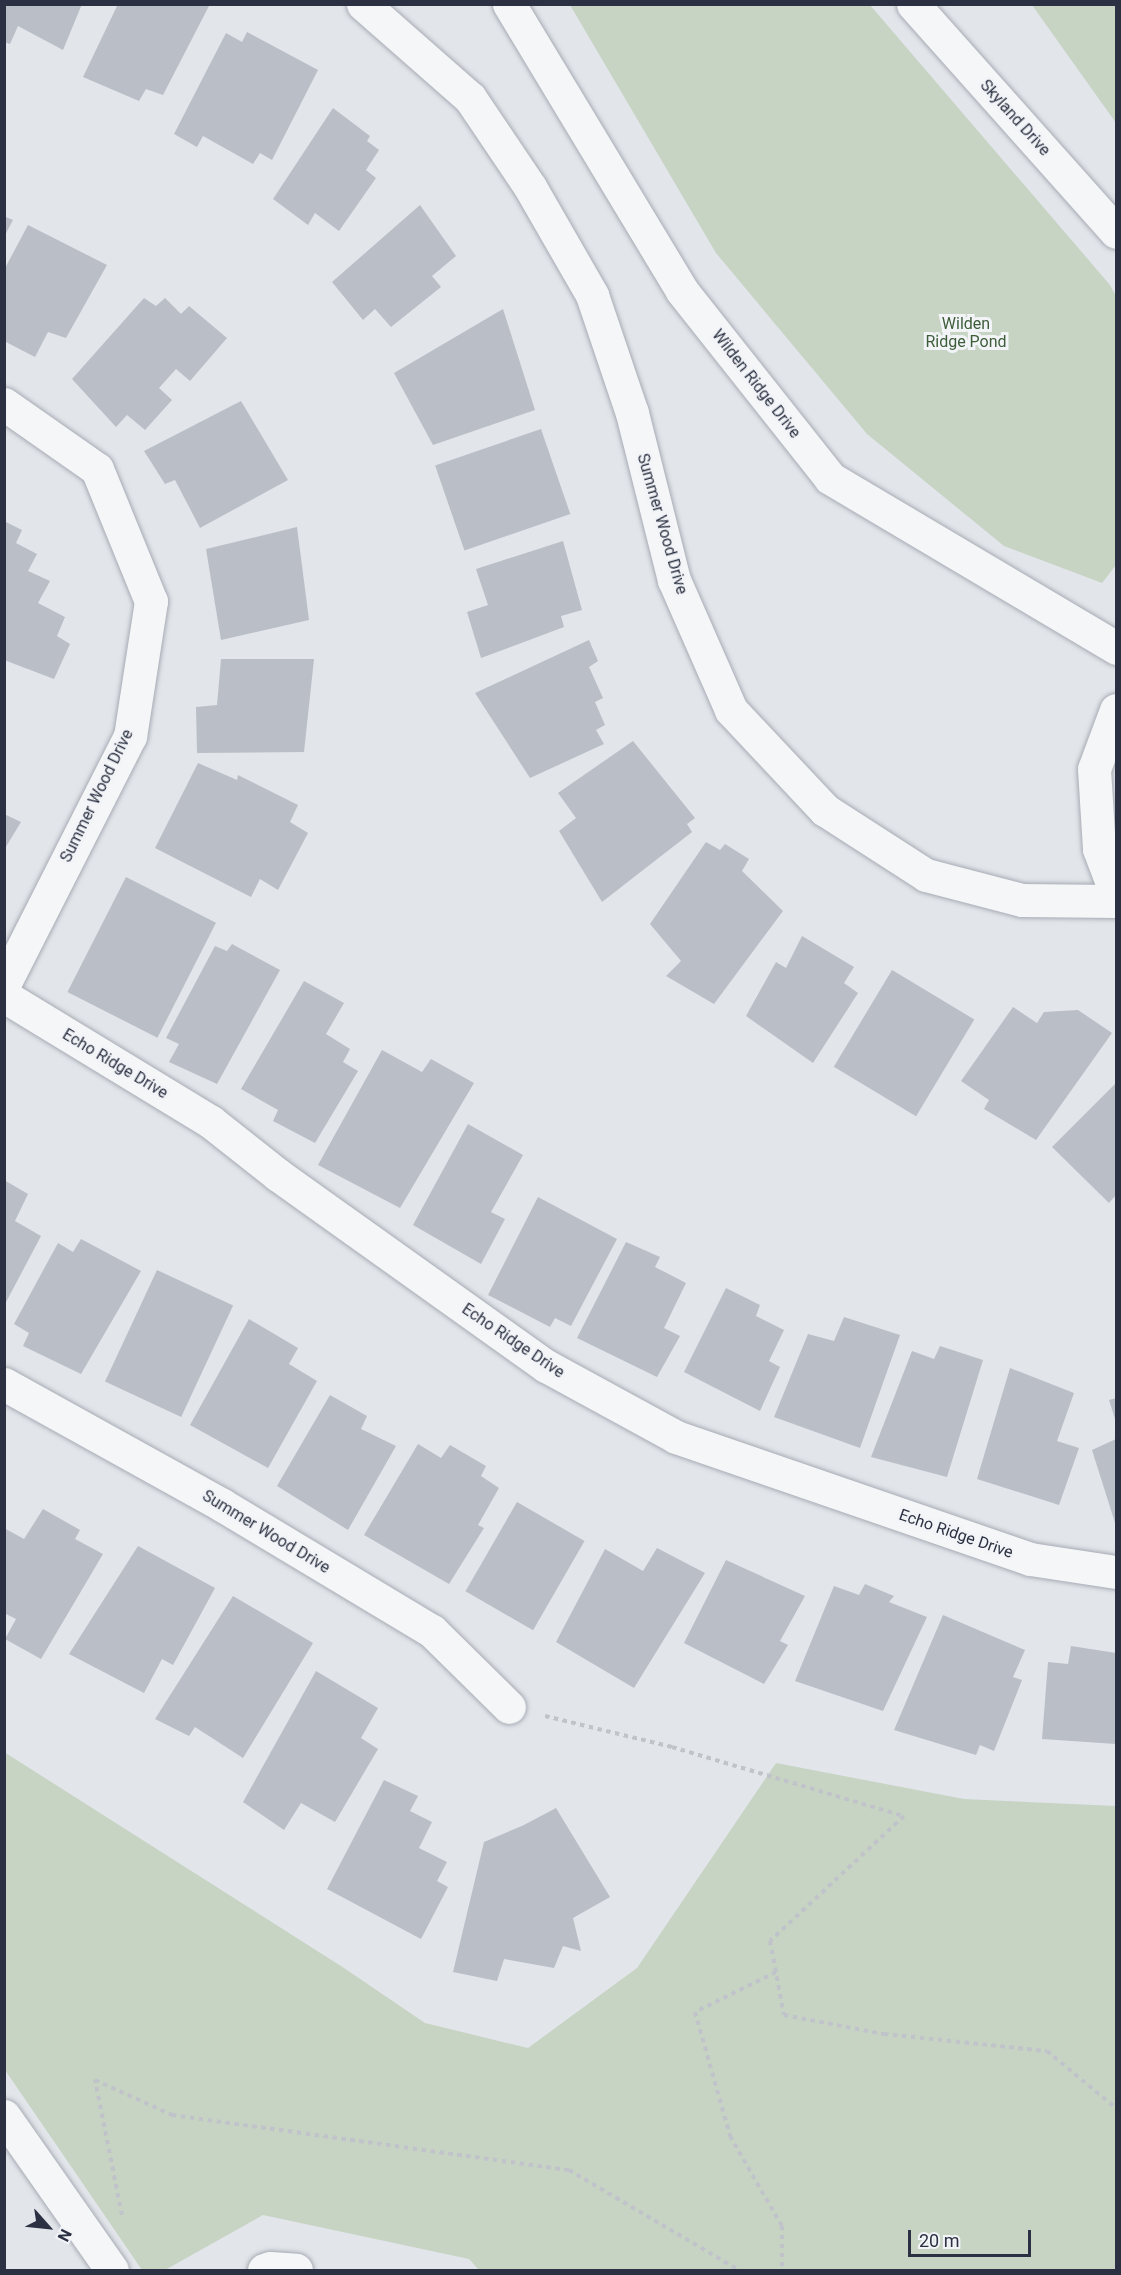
<!DOCTYPE html>
<html>
<head>
<meta charset="utf-8">
<style>
  body { margin:0 }
  #map { position:relative; width:1121px; height:2275px; overflow:hidden; background:#e2e5ea; font-family:Roboto,sans-serif }
  div>[style] { position:absolute }
  .green>* { inset:0; background:#c7d4c4 }
  .building>* { inset:0; background:#babec7; transform-origin:0 0 }
  .path>* { height:4px; margin-top:-2px; transform-origin:0; background:repeating-linear-gradient(90deg,#c0c3c9 0 4.5px,transparent 0 9px) }
  .roads { filter:drop-shadow(0 0 2px #a7abb4) drop-shadow(0 0 2px #a7abb4) }
  .minor>* { height:33px; margin:-16.5px; padding:0 16.5px; transform-origin:16.5px; border-radius:16.5px; background:#f5f6f8 }
  span { translate:-50% -50%; white-space:nowrap; text-align:center; line-height:1.15; -webkit-text-stroke:6px #f2f4f7; paint-order:stroke }
  .street-label { font-size:16px; color:#2b3142 }
  .park-label { font-size:16px; color:#3d5d39 }
  .frame { position:absolute; inset:0; border:6px solid #2b3142; pointer-events:none }
  .north { position:absolute; left:18px; top:2197px; width:60px; height:60px; -webkit-text-stroke:4px #f2f4f7; paint-order:stroke; rotate:117deg; font-size:16px; font-weight:700; line-height:24px; text-align:center; color:#2b3142 }
  .north::after { content:''; display:block; margin:auto; width:21px; height:27px; background:#2b3142; clip-path:polygon(50% 0,100% 100%,50% 72%,0 100%) }
  .scale { position:absolute; left:908px; top:2230px; width:123px; height:27px; box-sizing:border-box; border:3px solid #2b3142; border-top:0; padding-left:8px; font-size:18px; line-height:21px; white-space:nowrap; color:#2b3142; -webkit-text-stroke:4px #f2f4f7; paint-order:stroke }
</style>
</head>
<body>
<div id="map">
  <div class="green">
    <div style="clip-path:polygon(570px 5px,870px 5px,1110px 285px,1116px 296px,1116px 565px,1102px 583px,1004px 546px,867px 434px,716px 253px)"></div>
    <div style="clip-path:polygon(1032px 5px,1116px 5px,1116px 123px)"></div>
    <div style="clip-path:polygon(4px 1752px,344px 1968px,425px 2023px,528px 2048px,637px 1968px,776px 1763px,964px 1799px,1116px 1806px,1116px 2270px,479px 2270px,469px 2259px,263px 2215px,165px 2270px,142px 2270px,5px 2070px)"></div>
  </div>
  <div class="building">
    <div style="clip-path:polygon(4px 4px,82px 4px,63px 50px,18px 26px,10px 44px,4px 42px)"></div>
    <div style="clip-path:polygon(118px 4px,210px 4px,163px 95px,146px 89px,139px 101px,83px 77px)"></div>
    <div style="clip-path:polygon(247px 32px,318px 70px,272px 160px,260px 153px,253px 164px,203px 136px,197px 147px,174px 134px,226px 33px,242px 42px)"></div>
    <div style="clip-path:polygon(333px 108px,370px 136px,367px 141px,379px 150px,366px 170px,376px 178px,339px 231px,315px 213px,308px 225px,273px 199px)"></div>
    <div style="clip-path:polygon(420px 205px,456px 256px,432px 276px,441px 287px,391px 327px,375px 309px,363px 320px,332px 282px)"></div>
    <div style="clip-path:polygon(4px 216px,13px 220px,4px 237px)"></div>
    <div style="clip-path:polygon(28px 225px,107px 265px,66px 338px,48px 332px,35px 357px,4px 341px,4px 270px)"></div>
    <div style="clip-path:polygon(144px 298px,156px 306px,165px 298px,181px 314px,189px 306px,227px 338px,190px 381px,176px 369px,159px 388px,172px 400px,145px 430px,127px 415px,116px 427px,72px 379px)"></div>
    <div style="clip-path:polygon(503px 309px,535px 410px,433px 445px,394px 373px)"></div>
    <div style="clip-path:polygon(241px 401px,288px 480px,200px 528px,175px 480px,165px 484px,144px 451px)"></div>
    <div style="left:541px;top:429px;width:90px;height:112px;rotate:71deg"></div>
    <div style="clip-path:polygon(4px 521px,22px 530px,16px 543px,37px 554px,28px 571px,50px 581px,38px 603px,65px 617px,57px 636px,70px 644px,54px 679px,4px 660px)"></div>
    <div style="clip-path:polygon(297px 527px,309px 620px,221px 640px,206px 549px)"></div>
    <div style="clip-path:polygon(563px 541px,582px 610px,561px 616px,564px 627px,481px 658px,467px 612px,488px 605px,476px 569px)"></div>
    <div style="clip-path:polygon(589px 640px,598px 661px,589px 667px,603px 698px,595px 702px,605px 725px,596px 730px,604px 744px,530px 778px,475px 693px)"></div>
    <div style="clip-path:polygon(221px 659px,314px 659px,304px 752px,197px 753px,196px 707px,217px 705px)"></div>
    <div style="clip-path:polygon(633px 741px,695px 818px,687px 824px,692px 832px,602px 902px,559px 831px,576px 818px,558px 793px)"></div>
    <div style="clip-path:polygon(198px 763px,237px 780px,238px 775px,298px 805px,290px 822px,308px 833px,278px 890px,260px 879px,251px 897px,155px 848px)"></div>
    <div style="clip-path:polygon(4px 814px,21px 822px,4px 850px)"></div>
    <div style="clip-path:polygon(706px 842px,720px 850px,725px 844px,749px 859px,742px 871px,783px 911px,714px 1004px,666px 976px,681px 961px,650px 924px)"></div>
    <div style="left:126px;top:877px;width:101px;height:129px;rotate:27deg"></div>
    <div style="clip-path:polygon(802px 936px,854px 967px,844px 983px,858px 993px,813px 1063px,746px 1016px,776px 962px,786px 968px)"></div>
    <div style="clip-path:polygon(232px 944px,280px 970px,217px 1084px,169px 1062px,179px 1044px,166px 1038px,215px 946px,227px 951px)"></div>
    <div style="left:892px;top:970px;width:96px;height:113px;rotate:31deg"></div>
    <div style="clip-path:polygon(304px 981px,344px 1003px,326px 1034px,350px 1049px,343px 1062px,358px 1071px,315px 1143px,273px 1121px,278px 1110px,241px 1089px)"></div>
    <div style="clip-path:polygon(1013px 1007px,1037px 1023px,1044px 1012px,1078px 1010px,1112px 1033px,1036px 1140px,984px 1109px,989px 1100px,961px 1081px)"></div>
    <div style="clip-path:polygon(382px 1050px,422px 1072px,431px 1059px,474px 1083px,400px 1208px,318px 1165px)"></div>
    <div style="clip-path:polygon(1116px 1083px,1116px 1195px,1109px 1203px,1052px 1147px)"></div>
    <div style="clip-path:polygon(468px 1124px,523px 1155px,491px 1212px,505px 1219px,481px 1264px,413px 1225px)"></div>
    <div style="clip-path:polygon(4px 1180px,28px 1194px,15px 1221px,41px 1236px,4px 1306px)"></div>
    <div style="clip-path:polygon(538px 1197px,617px 1239px,571px 1326px,555px 1318px,550px 1327px,488px 1295px)"></div>
    <div style="clip-path:polygon(81px 1239px,141px 1271px,81px 1374px,23px 1346px,29px 1333px,14px 1324px,58px 1243px,73px 1252px)"></div>
    <div style="clip-path:polygon(626px 1242px,660px 1257px,655px 1267px,686px 1283px,664px 1328px,680px 1336px,657px 1377px,577px 1338px)"></div>
    <div style="left:157px;top:1270px;width:84px;height:123px;rotate:25deg"></div>
    <div style="clip-path:polygon(726px 1288px,760px 1305px,756px 1316px,784px 1330px,769px 1361px,780px 1367px,760px 1411px,684px 1372px)"></div>
    <div style="clip-path:polygon(844px 1317px,900px 1335px,860px 1448px,774px 1417px,808px 1334px,834px 1341px)"></div>
    <div style="clip-path:polygon(249px 1319px,298px 1348px,289px 1364px,317px 1381px,268px 1468px,190px 1425px)"></div>
    <div style="clip-path:polygon(940px 1346px,983px 1360px,947px 1477px,871px 1457px,912px 1351px,934px 1359px)"></div>
    <div style="clip-path:polygon(1010px 1368px,1074px 1393px,1057px 1441px,1079px 1448px,1059px 1505px,977px 1479px)"></div>
    <div style="clip-path:polygon(330px 1395px,367px 1416px,361px 1429px,396px 1446px,348px 1530px,277px 1486px)"></div>
    <div style="clip-path:polygon(1116px 1398px,1116px 1422px,1109px 1400px)"></div>
    <div style="clip-path:polygon(1116px 1439px,1116px 1526px,1092px 1450px)"></div>
    <div style="clip-path:polygon(418px 1444px,441px 1458px,450px 1445px,486px 1466px,481px 1476px,499px 1488px,478px 1525px,484px 1528px,449px 1584px,364px 1535px)"></div>
    <div style="left:517px;top:1502px;width:78px;height:103px;rotate:30deg"></div>
    <div style="clip-path:polygon(43px 1509px,80px 1530px,75px 1539px,103px 1554px,41px 1659px,5px 1639px,16px 1619px,4px 1613px,4px 1528px,24px 1539px)"></div>
    <div style="clip-path:polygon(138px 1546px,215px 1588px,173px 1665px,162px 1659px,144px 1693px,69px 1654px)"></div>
    <div style="clip-path:polygon(657px 1548px,705px 1573px,634px 1688px,556px 1642px,605px 1549px,643px 1571px)"></div>
    <div style="clip-path:polygon(726px 1560px,805px 1596px,780px 1641px,788px 1645px,764px 1684px,684px 1643px)"></div>
    <div style="clip-path:polygon(865px 1584px,894px 1596px,889px 1602px,927px 1617px,883px 1711px,795px 1681px,834px 1586px,859px 1595px)"></div>
    <div style="clip-path:polygon(233px 1596px,313px 1643px,243px 1758px,195px 1727px,189px 1736px,155px 1719px)"></div>
    <div style="clip-path:polygon(943px 1615px,1025px 1650px,1013px 1677px,1022px 1680px,994px 1751px,980px 1745px,976px 1755px,894px 1730px)"></div>
    <div style="clip-path:polygon(1071px 1646px,1116px 1653px,1116px 1744px,1042px 1739px,1048px 1662px,1068px 1664px)"></div>
    <div style="clip-path:polygon(316px 1671px,378px 1708px,361px 1738px,378px 1749px,335px 1822px,301px 1803px,284px 1830px,243px 1802px)"></div>
    <div style="clip-path:polygon(384px 1780px,418px 1796px,410px 1811px,432px 1822px,419px 1848px,447px 1862px,437px 1881px,448px 1887px,421px 1939px,327px 1889px)"></div>
    <div style="clip-path:polygon(556px 1808px,610px 1897px,573px 1918px,581px 1951px,563px 1946px,554px 1968px,504px 1959px,497px 1981px,453px 1972px,484px 1842px,524px 1825px)"></div>
  </div>
  <div class="path">
    <div style="left:545px;top:1716px;width:131px;rotate:13.7deg"></div>
    <div style="left:672px;top:1747px;width:242px;rotate:16.6deg"></div>
    <div style="left:904px;top:1816px;width:183px;rotate:137deg"></div>
    <div style="left:770px;top:1941px;width:75px;rotate:79.3deg"></div>
    <div style="left:784px;top:2015px;width:102px;rotate:10.8deg"></div>
    <div style="left:884px;top:2034px;width:164px;rotate:6deg"></div>
    <div style="left:1047px;top:2051px;width:89px;rotate:39.6deg"></div>
    <div style="left:776px;top:1972px;width:90px;rotate:153.7deg"></div>
    <div style="left:695px;top:2012px;width:129px;rotate:74.2deg"></div>
    <div style="left:730px;top:2136px;width:104px;rotate:60deg"></div>
    <div style="left:782px;top:2226px;width:44px;rotate:90deg"></div>
    <div style="left:122px;top:2215px;width:138px;rotate:-101.3deg"></div>
    <div style="left:95px;top:2080px;width:85px;rotate:24.4deg"></div>
    <div style="left:172px;top:2115px;width:401px;rotate:7.9deg"></div>
    <div style="left:569px;top:2170px;width:197px;rotate:30.5deg"></div>
  </div>
  <div class="roads">
    <div class="minor">
      <div style="left:363px;top:4px;width:142px;rotate:41.3deg"></div>
      <div style="left:470px;top:98px;width:107px;rotate:56deg"></div>
      <div style="left:530px;top:187px;width:125px;rotate:60.1deg"></div>
      <div style="left:592px;top:295px;width:125px;rotate:71.3deg"></div>
      <div style="left:632px;top:413px;width:172px;rotate:75.9deg"></div>
      <div style="left:674px;top:580px;width:142px;rotate:66.3deg"></div>
      <div style="left:731px;top:710px;width:137px;rotate:46.8deg"></div>
      <div style="left:825px;top:810px;width:120px;rotate:32.8deg"></div>
      <div style="left:926px;top:875px;width:99px;rotate:14.6deg"></div>
      <div style="left:1022px;top:900px;width:94px;rotate:0.6deg"></div>
      <div style="left:509px;top:4px;width:335px;rotate:58.9deg"></div>
      <div style="left:682px;top:291px;width:238px;rotate:51.6deg"></div>
      <div style="left:830px;top:478px;width:333px;rotate:30.7deg"></div>
      <div style="left:913px;top:4px;width:305px;rotate:48.3deg"></div>
      <div style="left:4px;top:404px;width:113px;rotate:35deg"></div>
      <div style="left:97px;top:469px;width:143px;rotate:67.8deg"></div>
      <div style="left:151px;top:601px;width:137px;rotate:98.8deg"></div>
      <div style="left:130px;top:736px;width:278px;rotate:116.9deg"></div>
      <div style="left:1116px;top:710px;width:63px;rotate:110.4deg"></div>
      <div style="left:1094px;top:769px;width:80px;rotate:86.4deg"></div>
      <div style="left:1099px;top:849px;width:48px;rotate:69.3deg"></div>
      <div style="left:4px;top:996px;width:242px;rotate:31.3deg"></div>
      <div style="left:211px;top:1122px;width:85px;rotate:38.3deg"></div>
      <div style="left:278px;top:1175px;width:329px;rotate:35.5deg"></div>
      <div style="left:546px;top:1366px;width:148px;rotate:28.6deg"></div>
      <div style="left:676px;top:1437px;width:374px;rotate:19deg"></div>
      <div style="left:1030px;top:1559px;width:87px;rotate:8.6deg"></div>
      <div style="left:4px;top:1384px;width:249px;rotate:29deg"></div>
      <div style="left:222px;top:1505px;width:245px;rotate:31deg"></div>
      <div style="left:432px;top:1631px;width:108px;rotate:44.6deg"></div>
      <div style="left:4px;top:2116px;width:188px;rotate:55deg"></div>
      <div style="left:264px;top:2270px;width:6px;rotate:-18deg"></div>
      <div style="left:270px;top:2268px;width:26px;rotate:4deg"></div>
    </div>
  </div>
  <div class="street-label">
    <span style="left:1015px;top:118px;rotate:48deg">Skyland Drive</span>
    <span style="left:756px;top:384px;rotate:52deg">Wilden Ridge Drive</span>
    <span style="left:662px;top:524px;rotate:74deg">Summer Wood Drive</span>
    <span style="left:97px;top:796px;rotate:-64deg">Summer Wood Drive</span>
    <span style="left:115px;top:1064px;rotate:31deg">Echo Ridge Drive</span>
    <span style="left:513px;top:1341px;rotate:34deg">Echo Ridge Drive</span>
    <span style="left:266px;top:1532px;rotate:31deg">Summer Wood Drive</span>
    <span style="left:956px;top:1534px;rotate:19deg">Echo Ridge Drive</span>
  </div>
  <div class="park-label">
    <span style="left:966px;top:333px">Wilden<br>Ridge Pond</span>
  </div>
  <div class="frame"></div>
  <div class="north">N</div>
  <div class="scale">20 m</div>
</div>
</body>
</html>
